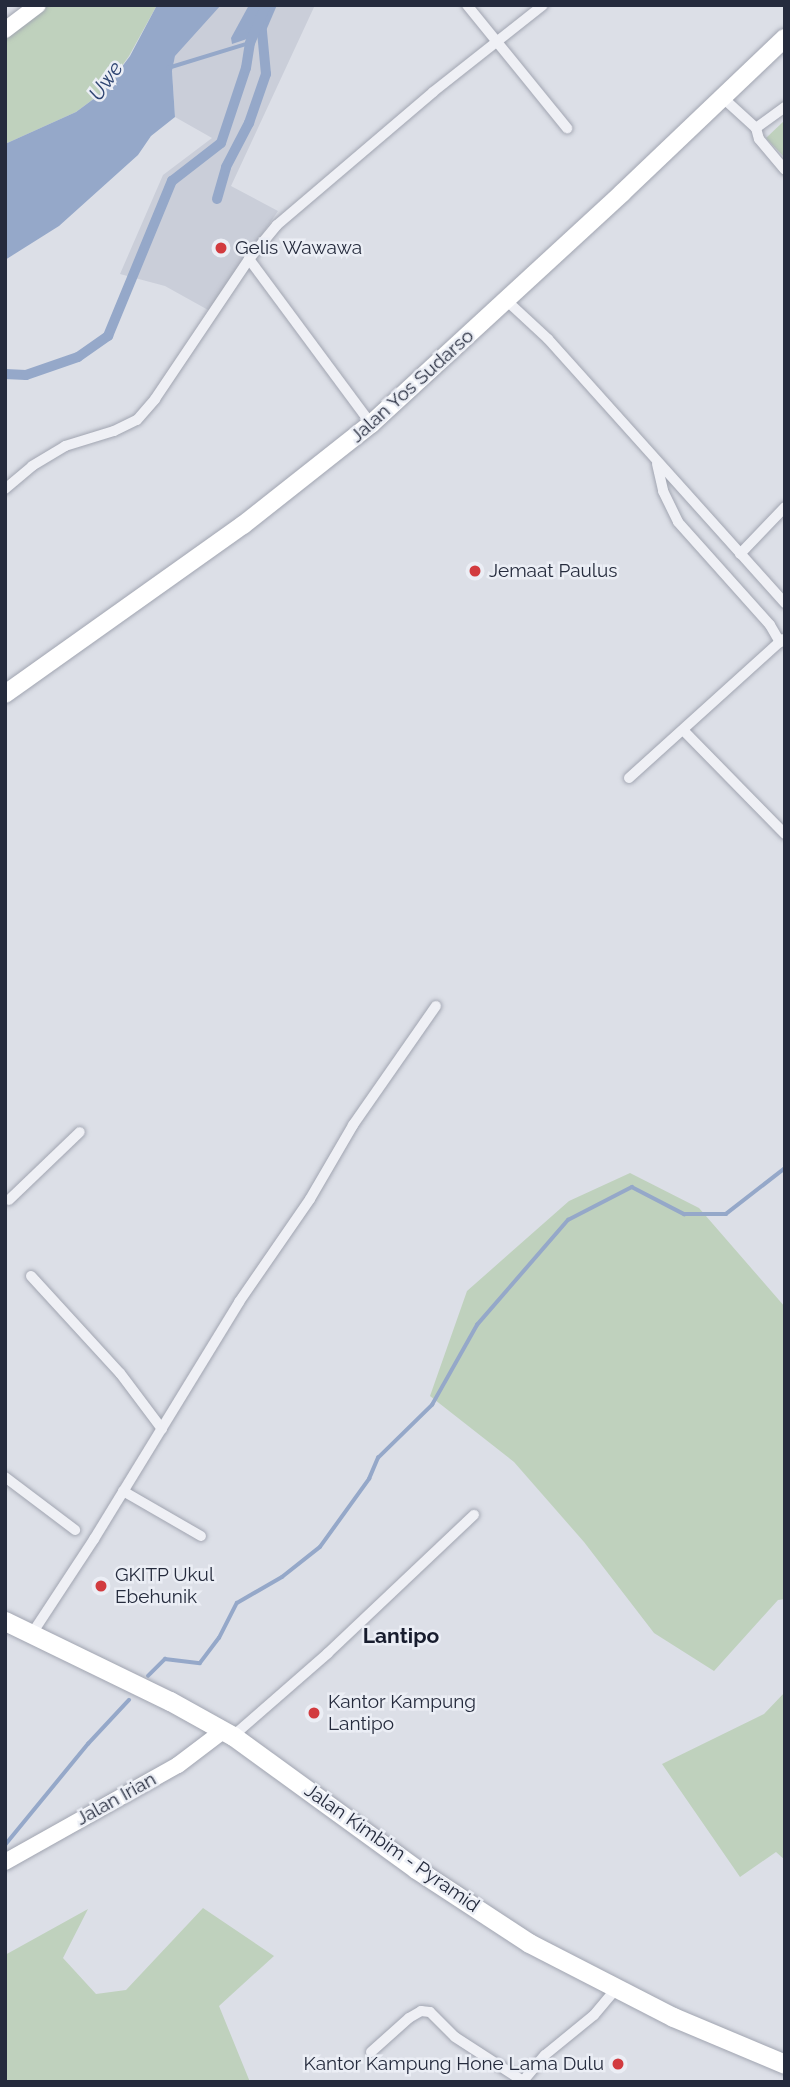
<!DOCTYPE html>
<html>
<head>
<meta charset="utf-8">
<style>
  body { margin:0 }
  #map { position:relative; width:790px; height:2087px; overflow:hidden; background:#dcdfe7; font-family:Raleway,sans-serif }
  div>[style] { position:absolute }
  .built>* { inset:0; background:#caced9 }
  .green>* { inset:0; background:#bfd1bd }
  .water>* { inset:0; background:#95a8c9 }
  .stream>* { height:3.5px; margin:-1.75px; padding:0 1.75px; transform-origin:1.75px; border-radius:1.75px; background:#95a8c9 }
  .canal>* { height:10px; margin:-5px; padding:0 5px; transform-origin:5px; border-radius:5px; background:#95a8c9 }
  .roads { filter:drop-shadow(0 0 2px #a1a5b1) drop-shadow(0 0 2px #a1a5b1) }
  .street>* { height:10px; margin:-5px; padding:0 5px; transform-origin:5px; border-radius:5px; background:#eff0f5 }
  .secondary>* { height:16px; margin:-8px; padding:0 8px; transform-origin:8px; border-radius:8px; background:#fff }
  .primary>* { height:18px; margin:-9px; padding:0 9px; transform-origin:9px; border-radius:9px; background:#fff }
  .highway>* { height:19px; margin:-9.5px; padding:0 9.5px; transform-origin:9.5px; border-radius:9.5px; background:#fff }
  .dots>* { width:19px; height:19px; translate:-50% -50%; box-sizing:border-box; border:4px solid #ebeef5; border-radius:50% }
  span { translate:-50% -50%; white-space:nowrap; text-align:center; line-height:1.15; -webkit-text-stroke:5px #ebeef5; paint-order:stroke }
  .poi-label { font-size:19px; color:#252b3d }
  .left { translate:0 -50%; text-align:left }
  .right { translate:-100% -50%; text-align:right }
  .street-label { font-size:19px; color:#252b3d }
  .water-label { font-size:21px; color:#2e4472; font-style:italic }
  .neighbourhood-label { font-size:21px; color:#181d2e; font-weight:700 }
  .frame { position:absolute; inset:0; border:7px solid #252b3d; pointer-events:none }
</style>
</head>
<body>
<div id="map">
  <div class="built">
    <div style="clip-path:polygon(220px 5px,315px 5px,231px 186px,278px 211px,210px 311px,165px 286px,120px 274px,163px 175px,212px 138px,175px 117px,172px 71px,175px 55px)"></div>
  </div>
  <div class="green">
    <div style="clip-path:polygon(36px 5px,157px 5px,129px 56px,103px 92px,76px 112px,5px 144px,5px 29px)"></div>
    <div style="clip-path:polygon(785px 120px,785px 158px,766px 138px)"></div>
    <div style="clip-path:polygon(630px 1173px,699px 1208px,785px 1307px,785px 1599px,778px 1600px,714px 1671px,654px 1633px,584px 1542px,514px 1462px,430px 1396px,467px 1291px,569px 1201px)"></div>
    <div style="clip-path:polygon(785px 1692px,785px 1860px,776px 1852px,740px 1877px,662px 1764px,764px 1714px)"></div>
    <div style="clip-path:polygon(203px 1908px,274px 1956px,219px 2006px,250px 2082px,5px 2082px,5px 1955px,88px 1909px,63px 1958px,96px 1994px,126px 1990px)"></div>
  </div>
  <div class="water">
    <div style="clip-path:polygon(157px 5px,221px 5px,175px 56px,172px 71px,175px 117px,151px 136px,138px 155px,59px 226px,5px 260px,5px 144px,76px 112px,103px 92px,130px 56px)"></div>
    <div style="clip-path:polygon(249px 5px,277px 5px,265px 33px,232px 44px,231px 38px)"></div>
  </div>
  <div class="stream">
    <div style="left:168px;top:68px;width:86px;rotate:-17deg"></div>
    <div style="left:148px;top:1676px;width:24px;rotate:-45deg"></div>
    <div style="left:165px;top:1659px;width:35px;rotate:7deg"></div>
    <div style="left:200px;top:1663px;width:31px;rotate:-53deg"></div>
    <div style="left:219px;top:1638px;width:39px;rotate:-63deg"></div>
    <div style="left:237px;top:1603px;width:52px;rotate:-30deg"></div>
    <div style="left:282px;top:1577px;width:48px;rotate:-38.3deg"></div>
    <div style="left:320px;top:1547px;width:84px;rotate:-54.2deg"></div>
    <div style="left:369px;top:1479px;width:23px;rotate:-67deg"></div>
    <div style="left:378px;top:1458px;width:76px;rotate:-44.5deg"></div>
    <div style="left:432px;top:1405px;width:92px;rotate:-60.6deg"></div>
    <div style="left:477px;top:1325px;width:139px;rotate:-49.1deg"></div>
    <div style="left:568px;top:1220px;width:72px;rotate:-27.3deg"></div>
    <div style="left:632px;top:1187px;width:59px;rotate:27.4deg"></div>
    <div style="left:684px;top:1214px;width:42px"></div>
    <div style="left:726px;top:1214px;width:75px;rotate:-37.9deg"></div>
    <div style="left:5px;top:1845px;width:131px;rotate:-50.6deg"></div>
    <div style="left:88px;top:1744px;width:60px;rotate:-47deg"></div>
  </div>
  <div class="canal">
    <div style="left:217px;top:199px;width:33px;rotate:-74deg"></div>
    <div style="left:226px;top:167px;width:50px;rotate:-62.4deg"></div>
    <div style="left:249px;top:123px;width:52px;rotate:-70.9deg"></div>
    <div style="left:266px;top:74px;width:53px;rotate:-95.4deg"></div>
    <div style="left:5px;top:374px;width:21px;rotate:3deg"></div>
    <div style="left:26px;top:375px;width:55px;rotate:-19.1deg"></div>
    <div style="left:78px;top:357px;width:37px;rotate:-35deg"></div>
    <div style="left:108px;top:336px;width:168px;rotate:-67.6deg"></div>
    <div style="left:172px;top:181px;width:62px;rotate:-37.8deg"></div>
    <div style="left:221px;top:143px;width:79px;rotate:-71.6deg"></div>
    <div style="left:246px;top:68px;width:25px;rotate:-81deg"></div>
    <div style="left:250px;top:43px;width:41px;rotate:-67.2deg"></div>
  </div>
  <div class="roads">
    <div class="street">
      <div style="left:467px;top:5px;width:159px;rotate:50.9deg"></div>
      <div style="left:722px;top:97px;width:46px;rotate:42.4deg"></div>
      <div style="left:756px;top:128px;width:36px;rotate:-36deg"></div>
      <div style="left:756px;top:128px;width:11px;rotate:75deg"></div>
      <div style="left:759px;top:139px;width:40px;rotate:50deg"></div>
      <div style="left:249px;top:259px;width:205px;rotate:53.5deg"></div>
      <div style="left:506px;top:300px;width:57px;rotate:42.9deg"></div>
      <div style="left:548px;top:339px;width:355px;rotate:48.1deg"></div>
      <div style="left:657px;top:464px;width:28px;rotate:77deg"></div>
      <div style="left:663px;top:491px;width:34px;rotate:64deg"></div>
      <div style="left:678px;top:522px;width:138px;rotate:48.2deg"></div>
      <div style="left:770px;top:625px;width:20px;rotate:60deg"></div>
      <div style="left:5px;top:489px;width:35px;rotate:-40deg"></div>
      <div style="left:32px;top:466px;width:39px;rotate:-31deg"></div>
      <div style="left:65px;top:446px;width:51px;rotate:-17deg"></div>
      <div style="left:114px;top:431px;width:25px;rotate:-26deg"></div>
      <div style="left:137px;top:420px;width:28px;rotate:-49deg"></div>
      <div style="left:155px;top:399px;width:169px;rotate:-56.1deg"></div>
      <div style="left:249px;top:259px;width:44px;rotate:-50.5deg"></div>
      <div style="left:277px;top:225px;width:205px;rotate:-40.4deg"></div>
      <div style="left:433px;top:92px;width:140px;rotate:-38.3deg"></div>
      <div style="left:740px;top:554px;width:65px;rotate:-46.2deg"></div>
      <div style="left:683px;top:730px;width:146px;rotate:45.6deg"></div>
      <div style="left:629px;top:778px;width:207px;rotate:-42.1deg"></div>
      <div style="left:9px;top:1200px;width:98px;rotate:-43.8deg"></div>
      <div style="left:31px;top:1276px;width:132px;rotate:47.5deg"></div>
      <div style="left:120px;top:1373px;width:70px;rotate:53.1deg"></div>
      <div style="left:5px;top:1477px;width:88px;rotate:37.1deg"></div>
      <div style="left:123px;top:1491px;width:90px;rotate:30deg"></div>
      <div style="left:31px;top:1635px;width:115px;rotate:-56.7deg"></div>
      <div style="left:94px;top:1539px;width:278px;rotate:-58.5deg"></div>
      <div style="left:239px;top:1302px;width:125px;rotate:-55.4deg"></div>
      <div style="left:310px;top:1199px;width:86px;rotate:-59.8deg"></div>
      <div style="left:353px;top:1125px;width:145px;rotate:-55.1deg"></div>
      <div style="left:233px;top:1736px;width:126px;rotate:-41.1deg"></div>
      <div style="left:328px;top:1653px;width:201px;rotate:-43.4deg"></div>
      <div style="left:371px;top:2052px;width:51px;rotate:-41.8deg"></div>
      <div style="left:409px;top:2018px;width:14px;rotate:-30deg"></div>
      <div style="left:421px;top:2011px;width:9px;rotate:6deg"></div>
      <div style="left:430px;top:2012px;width:35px;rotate:45deg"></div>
      <div style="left:455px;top:2037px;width:81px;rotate:32.9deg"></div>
      <div style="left:523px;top:2081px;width:34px;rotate:-50deg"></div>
      <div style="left:545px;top:2055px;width:63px;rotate:-39.2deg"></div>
      <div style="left:594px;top:2015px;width:34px;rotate:-50deg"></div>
    </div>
    <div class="secondary">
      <div style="left:5px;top:30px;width:41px;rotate:-37.1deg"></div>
      <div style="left:5px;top:1862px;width:198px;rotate:-29.3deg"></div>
      <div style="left:178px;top:1765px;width:56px;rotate:-37.1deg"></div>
    </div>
    <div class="primary">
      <div style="left:5px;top:694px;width:292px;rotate:-35.4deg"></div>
      <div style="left:243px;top:525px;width:163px;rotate:-38.3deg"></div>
      <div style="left:371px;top:424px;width:341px;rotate:-42.6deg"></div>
      <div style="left:622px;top:193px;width:225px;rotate:-43.6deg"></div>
    </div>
    <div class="highway">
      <div style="left:5px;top:1621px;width:183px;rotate:25.9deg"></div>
      <div style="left:170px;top:1701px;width:72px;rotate:29.1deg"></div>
      <div style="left:233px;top:1736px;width:226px;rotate:36deg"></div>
      <div style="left:416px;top:1869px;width:135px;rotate:33.2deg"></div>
      <div style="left:529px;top:1943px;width:162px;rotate:27.2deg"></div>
      <div style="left:673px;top:2017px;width:121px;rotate:22.8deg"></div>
    </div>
  </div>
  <div class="dots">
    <div style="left:221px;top:248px;background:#d23b3f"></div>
    <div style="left:475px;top:571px;background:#d23b3f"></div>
    <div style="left:101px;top:1586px;background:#d23b3f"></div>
    <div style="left:314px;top:1713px;background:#d23b3f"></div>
    <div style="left:618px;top:2064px;background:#d23b3f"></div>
  </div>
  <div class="poi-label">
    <span class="left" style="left:235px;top:248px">Gelis Wawawa</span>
    <span class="left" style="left:489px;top:571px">Jemaat Paulus</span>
    <span class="left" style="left:115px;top:1586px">GKITP Ukul<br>Ebehunik</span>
    <span class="left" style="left:328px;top:1713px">Kantor Kampung<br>Lantipo</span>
    <span class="right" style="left:604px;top:2064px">Kantor Kampung Hone Lama Dulu</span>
  </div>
  <div class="street-label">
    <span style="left:412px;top:386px;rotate:-42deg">Jalan Yos Sudarso</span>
    <span style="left:116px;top:1799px;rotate:-29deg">Jalan Irian</span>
    <span style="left:392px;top:1848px;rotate:35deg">Jalan Kimbim - Pyramid</span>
  </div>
  <div class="water-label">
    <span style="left:106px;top:81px;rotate:-55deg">Uwe</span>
  </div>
  <div class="neighbourhood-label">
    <span style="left:401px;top:1636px">Lantipo</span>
  </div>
  <div class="frame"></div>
</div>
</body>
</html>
